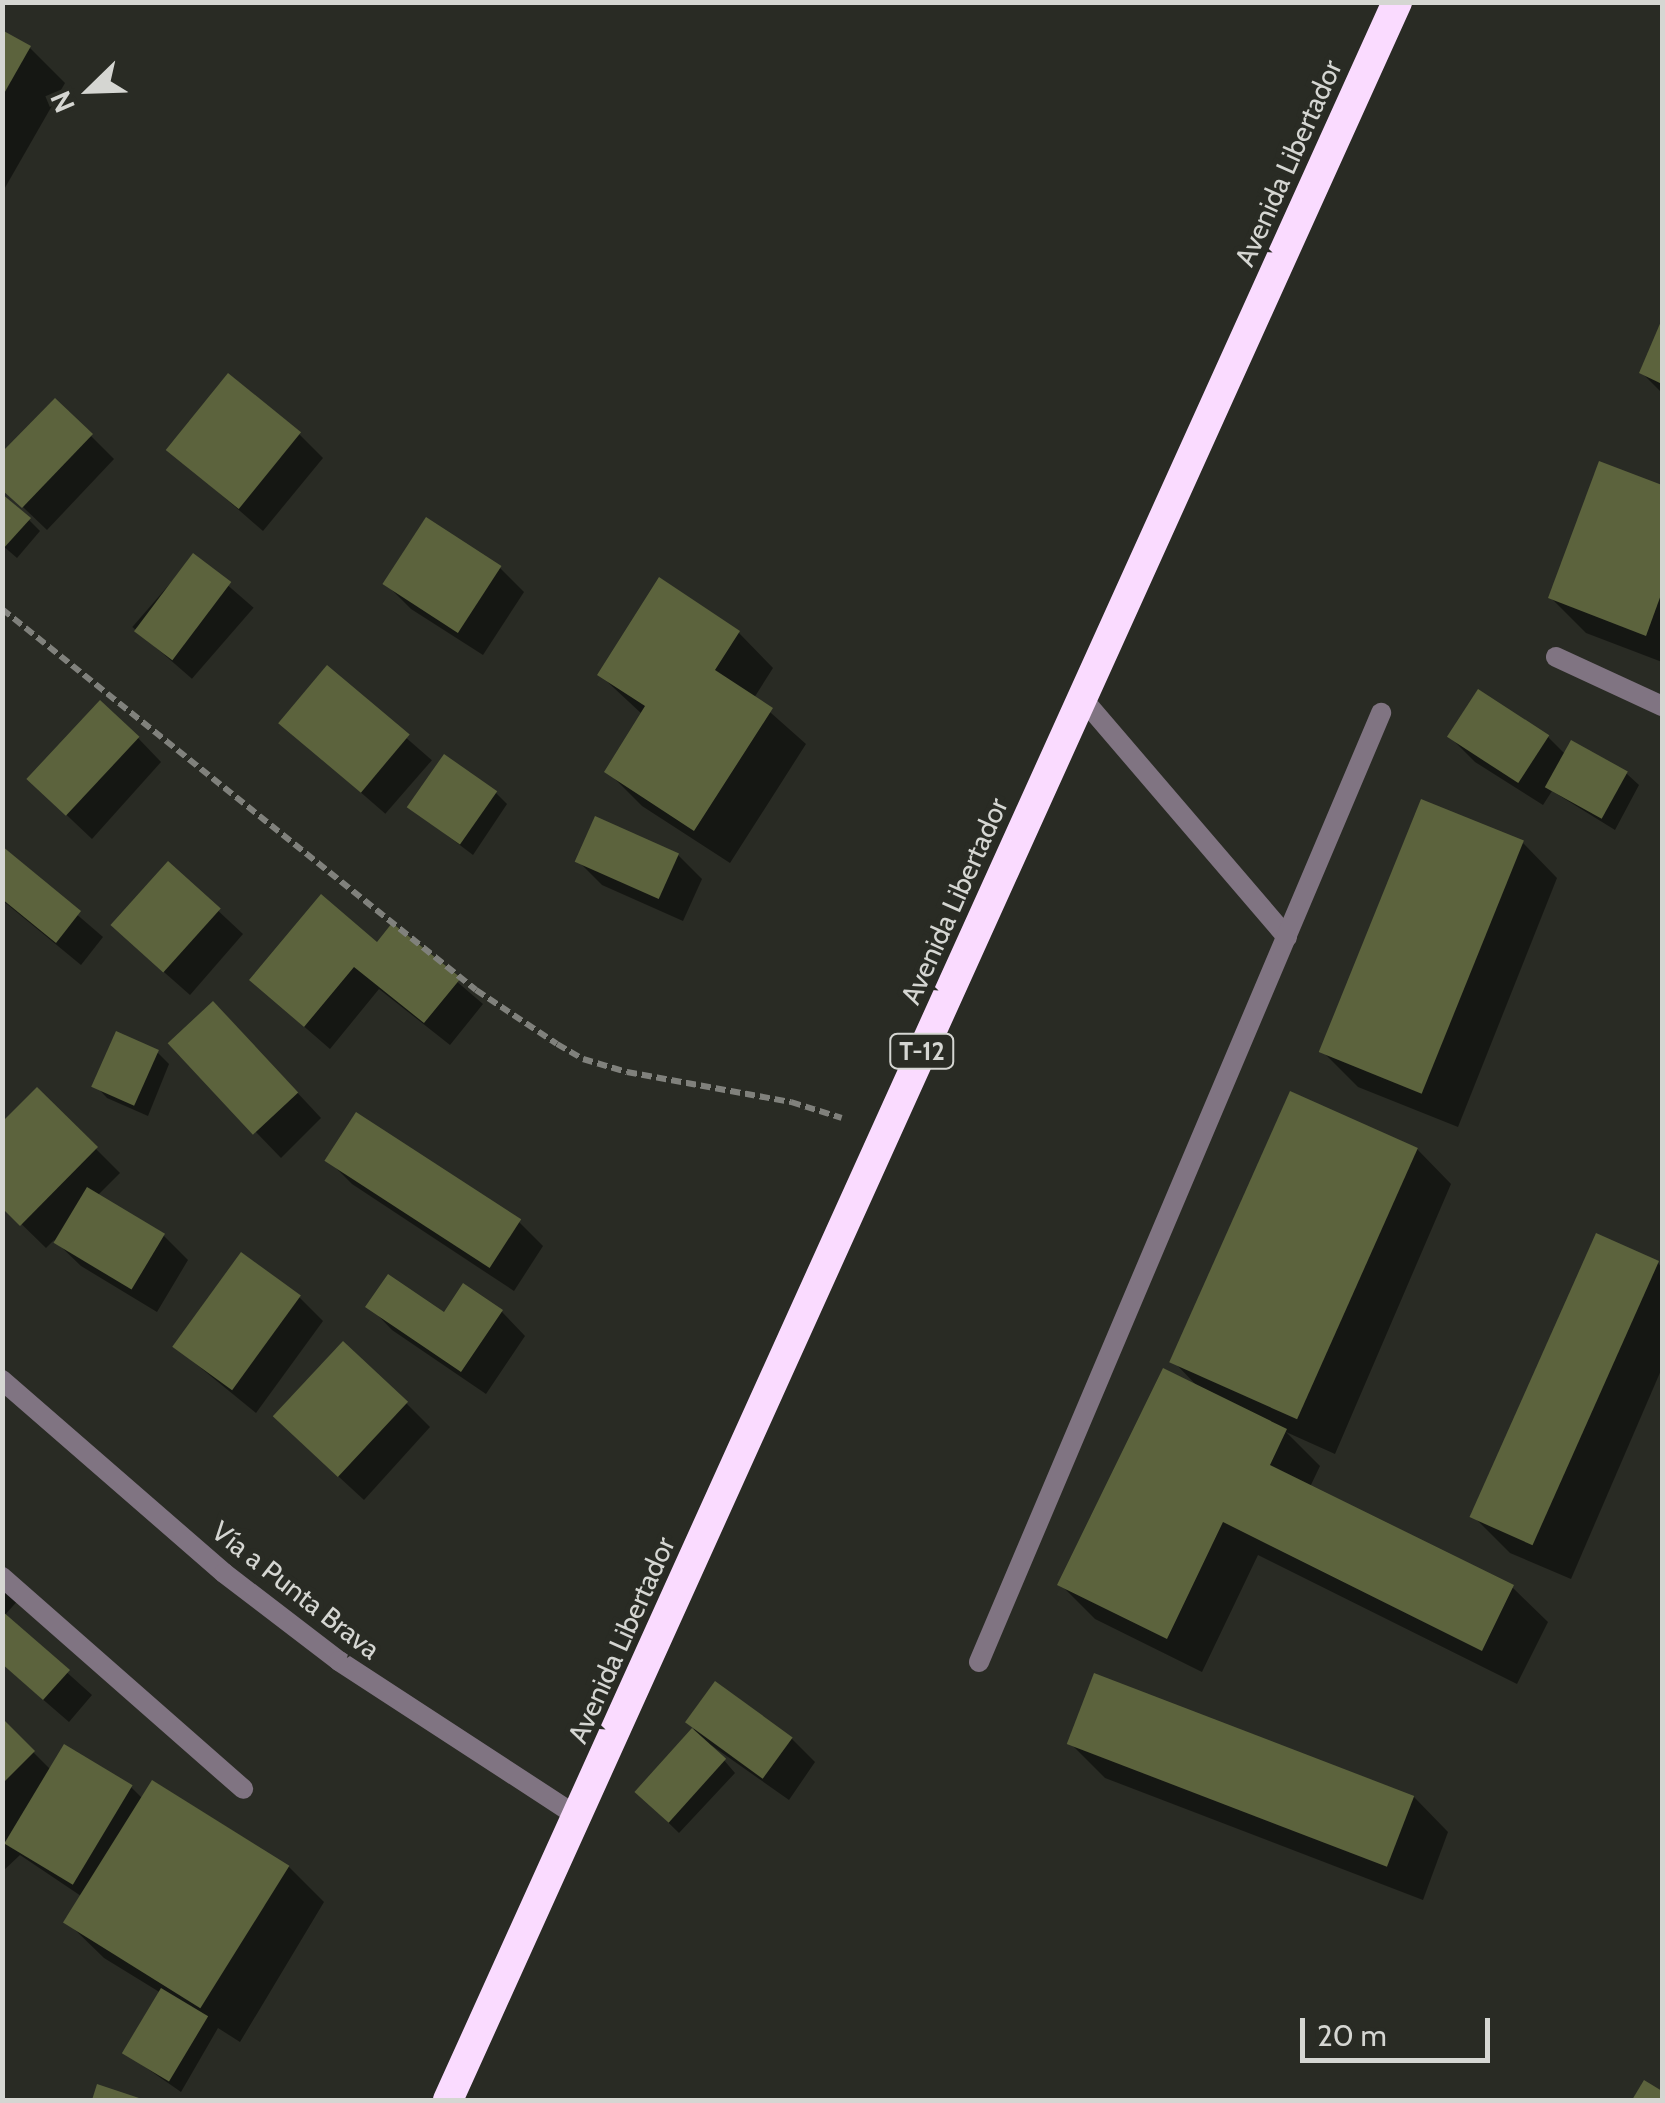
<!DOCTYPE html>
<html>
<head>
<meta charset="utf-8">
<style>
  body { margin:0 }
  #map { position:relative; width:1665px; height:2103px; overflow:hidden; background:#292b24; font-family:Cabin,sans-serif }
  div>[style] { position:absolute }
  .shadow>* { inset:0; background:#0007; transform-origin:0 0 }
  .building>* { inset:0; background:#5c633d; transform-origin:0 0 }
  .path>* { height:6px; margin-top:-3px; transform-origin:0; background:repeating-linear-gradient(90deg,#80817c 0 10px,transparent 0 15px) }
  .lane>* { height:20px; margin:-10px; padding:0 10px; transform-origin:10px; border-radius:10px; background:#807482 }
  .street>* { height:20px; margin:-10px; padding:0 10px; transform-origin:10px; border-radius:10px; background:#807482 }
  .highway>* { height:30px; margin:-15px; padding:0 15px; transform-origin:15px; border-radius:15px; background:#fadbff }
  span { translate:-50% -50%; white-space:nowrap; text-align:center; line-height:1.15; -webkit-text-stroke:10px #292b24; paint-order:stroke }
  .shield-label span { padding:2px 8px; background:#292b24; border:2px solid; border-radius:8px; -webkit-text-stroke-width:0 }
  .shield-label { font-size:25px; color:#d5d6d2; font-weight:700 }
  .street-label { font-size:28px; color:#d5d6d2 }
  .frame { position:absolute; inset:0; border:5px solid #d5d6d2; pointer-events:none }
  .north { position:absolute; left:40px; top:40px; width:100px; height:100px; -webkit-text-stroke:8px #292b24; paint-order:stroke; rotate:247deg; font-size:28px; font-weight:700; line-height:40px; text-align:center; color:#d5d6d2 }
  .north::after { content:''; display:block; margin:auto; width:35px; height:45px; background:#d5d6d2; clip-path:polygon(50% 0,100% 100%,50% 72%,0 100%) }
  .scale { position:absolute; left:1300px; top:2018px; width:190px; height:45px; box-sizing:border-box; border:5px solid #d5d6d2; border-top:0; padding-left:12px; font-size:30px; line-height:35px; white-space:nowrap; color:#d5d6d2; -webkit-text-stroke:8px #292b24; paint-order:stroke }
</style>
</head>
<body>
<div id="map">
  <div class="shadow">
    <div style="clip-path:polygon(2px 33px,30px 48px,65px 83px,2px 193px)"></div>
    <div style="clip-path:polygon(1662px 325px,1662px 393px,1642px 373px)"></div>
    <div style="clip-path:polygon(299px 434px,323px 458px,263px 531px,170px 450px)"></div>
    <div style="clip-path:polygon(91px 436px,114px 459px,47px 530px,2px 487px)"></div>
    <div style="clip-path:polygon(1600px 465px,1662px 488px,1662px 662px,1586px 633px,1551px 598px)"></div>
    <div style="clip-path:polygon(29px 520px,40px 531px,17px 558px,2px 545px)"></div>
    <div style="left:194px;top:556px;width:79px;height:94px;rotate:41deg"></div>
    <div style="clip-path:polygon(500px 568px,524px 592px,483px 655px,411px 609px,387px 585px)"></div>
    <div style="clip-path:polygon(659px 581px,739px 633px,773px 668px,754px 698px,806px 744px,730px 863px,642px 806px,607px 771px,643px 715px,600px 675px)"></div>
    <div style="left:327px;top:669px;width:139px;height:71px;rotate:41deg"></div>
    <div style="clip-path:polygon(1548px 737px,1566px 755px,1627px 774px,1639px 785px,1615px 830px,1552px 791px,1543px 805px,1475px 762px,1451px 738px)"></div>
    <div style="clip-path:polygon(138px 738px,161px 762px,92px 839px,55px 804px)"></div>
    <div style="clip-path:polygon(496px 793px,507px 804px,473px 855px,411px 808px)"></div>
    <div style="clip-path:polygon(1523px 843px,1557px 878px,1458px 1127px,1358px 1087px,1323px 1052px)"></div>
    <div style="clip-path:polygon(2px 850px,103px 937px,81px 965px,2px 900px)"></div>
    <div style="clip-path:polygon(678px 855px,702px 879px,683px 921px,602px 885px,578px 861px)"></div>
    <div style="clip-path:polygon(169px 865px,243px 934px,190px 995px,139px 950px)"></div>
    <div style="clip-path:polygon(392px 926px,483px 1004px,450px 1045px,379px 989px,330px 1049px,277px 1003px,377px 945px)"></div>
    <div style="clip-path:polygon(237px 1028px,321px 1118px,281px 1158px,171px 1044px)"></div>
    <div style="clip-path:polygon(157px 1052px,169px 1064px,148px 1116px,107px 1098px,96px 1086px)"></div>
    <div style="clip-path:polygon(37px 1090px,120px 1173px,97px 1196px,164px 1236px,188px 1260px,157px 1312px,81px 1266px,54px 1240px,46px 1248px,2px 1205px)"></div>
    <div style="clip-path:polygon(1417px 1149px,1451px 1184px,1335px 1454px,1286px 1432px,1320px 1466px,1310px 1487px,1513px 1588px,1548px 1622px,1517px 1684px,1258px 1555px,1202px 1672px,1095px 1619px,1060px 1584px,1198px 1387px,1175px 1363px)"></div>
    <div style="clip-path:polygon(328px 1160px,519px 1222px,543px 1246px,514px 1291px,352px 1184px)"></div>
    <div style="clip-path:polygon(1658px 1263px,1662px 1268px,1662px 1368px,1571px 1579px,1510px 1553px,1475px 1518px)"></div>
    <div style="clip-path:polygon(464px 1287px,502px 1312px,525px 1336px,486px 1394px,392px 1330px,369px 1306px,444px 1315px)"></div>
    <div style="clip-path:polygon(299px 1297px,323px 1321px,256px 1413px,174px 1346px)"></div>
    <div style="clip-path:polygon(406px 1403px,430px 1427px,364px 1500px,300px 1441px)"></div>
    <div style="clip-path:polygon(2px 1579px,21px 1597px,4px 1616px,92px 1695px,69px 1722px,2px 1664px)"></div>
    <div style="clip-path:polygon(2px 1721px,51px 1770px,131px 1787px,143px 1799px,289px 1867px,324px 1902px,240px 2042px,218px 2028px,181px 2092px,125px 2053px,161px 1993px,104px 1958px,69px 1924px,84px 1898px,20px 1855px,2px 1872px)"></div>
    <div style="clip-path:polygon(695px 1728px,791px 1738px,815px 1762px,789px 1800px,711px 1745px,735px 1773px,679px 1833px,637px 1792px)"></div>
    <div style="clip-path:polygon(1070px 1743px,1414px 1797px,1448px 1832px,1423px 1900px,1105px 1778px)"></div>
  </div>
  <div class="building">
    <div style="clip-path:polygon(2px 30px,31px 46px,2px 97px)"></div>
    <div style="clip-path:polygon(1662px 319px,1662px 384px,1639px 373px)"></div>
    <div style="left:228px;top:373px;width:94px;height:99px;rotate:39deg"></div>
    <div style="clip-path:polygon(55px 398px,93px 434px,22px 508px,2px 490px,2px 452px)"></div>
    <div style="clip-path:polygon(1599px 461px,1662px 485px,1662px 592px,1646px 636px,1548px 598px)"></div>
    <div style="clip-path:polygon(2px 494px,31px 518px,2px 550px)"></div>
    <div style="left:426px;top:517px;width:90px;height:80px;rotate:33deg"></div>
    <div style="left:193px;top:553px;width:48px;height:98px;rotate:37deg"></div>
    <div style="clip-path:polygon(659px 577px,740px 631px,715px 670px,773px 708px,694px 831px,604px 772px,645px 706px,597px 675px)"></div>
    <div style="left:327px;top:665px;width:108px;height:76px;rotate:40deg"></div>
    <div style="left:1478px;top:689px;width:85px;height:57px;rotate:33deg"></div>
    <div style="left:100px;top:700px;width:54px;height:108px;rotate:43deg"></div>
    <div style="left:1571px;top:740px;width:65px;height:54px;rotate:29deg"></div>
    <div style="left:444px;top:754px;width:65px;height:65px;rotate:35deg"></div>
    <div style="left:1421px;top:799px;width:111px;height:273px;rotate:22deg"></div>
    <div style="left:595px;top:816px;width:92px;height:50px;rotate:24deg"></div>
    <div style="clip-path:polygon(2px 846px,81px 911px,56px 943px,2px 899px)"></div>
    <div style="left:168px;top:861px;width:71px;height:86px;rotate:42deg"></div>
    <div style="clip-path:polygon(321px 894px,377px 942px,392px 923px,461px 978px,424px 1023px,354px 967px,304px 1027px,249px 980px)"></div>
    <div style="left:213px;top:1001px;width:125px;height:62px;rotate:47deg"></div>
    <div style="left:116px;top:1031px;width:47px;height:61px;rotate:24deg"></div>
    <div style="clip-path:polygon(37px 1087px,98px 1147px,20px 1226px,2px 1208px,2px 1122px)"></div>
    <div style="left:1290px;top:1091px;width:140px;height:297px;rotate:24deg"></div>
    <div style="left:356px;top:1112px;width:197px;height:58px;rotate:33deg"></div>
    <div style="left:87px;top:1187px;width:91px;height:65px;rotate:31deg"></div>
    <div style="left:1596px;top:1233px;width:69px;height:311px;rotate:24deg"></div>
    <div style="left:241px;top:1252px;width:74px;height:117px;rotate:36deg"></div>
    <div style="clip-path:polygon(388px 1274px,444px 1312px,463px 1283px,503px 1310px,461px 1372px,365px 1307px)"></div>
    <div style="left:343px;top:1341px;width:89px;height:103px;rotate:43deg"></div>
    <div style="clip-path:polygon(1163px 1368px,1287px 1429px,1270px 1465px,1514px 1585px,1482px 1651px,1223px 1522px,1167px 1639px,1057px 1585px)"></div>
    <div style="clip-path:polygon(2px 1611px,70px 1670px,43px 1700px,2px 1664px)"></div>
    <div style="left:1094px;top:1673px;width:343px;height:76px;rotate:21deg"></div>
    <div style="left:715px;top:1681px;width:96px;height:51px;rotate:36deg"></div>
    <div style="clip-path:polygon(2px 1718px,35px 1751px,2px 1784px)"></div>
    <div style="left:692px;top:1728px;width:46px;height:86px;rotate:42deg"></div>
    <div style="left:64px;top:1744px;width:80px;height:116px;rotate:31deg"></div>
    <div style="left:152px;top:1780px;width:162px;height:168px;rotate:32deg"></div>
    <div style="left:161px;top:1988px;width:55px;height:76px;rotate:31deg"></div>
    <div style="clip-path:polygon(1644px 2080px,1662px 2091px,1662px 2100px,1632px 2100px)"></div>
    <div style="clip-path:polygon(97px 2084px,145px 2100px,92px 2100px)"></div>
  </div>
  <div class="path">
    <div style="left:2px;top:609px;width:608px;rotate:38.79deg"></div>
    <div style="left:476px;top:990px;width:97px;rotate:33.7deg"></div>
    <div style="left:557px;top:1044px;width:30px;rotate:30deg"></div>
    <div style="left:583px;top:1059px;width:46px;rotate:16.5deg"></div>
    <div style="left:627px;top:1072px;width:167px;rotate:10.4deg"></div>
    <div style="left:791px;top:1102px;width:53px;rotate:17.4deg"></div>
  </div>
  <div class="lane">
    <div style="left:1082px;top:698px;width:315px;rotate:49.4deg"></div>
    <div style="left:979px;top:1662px;width:1031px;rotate:-67.04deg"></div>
  </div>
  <div class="street">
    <div style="left:1556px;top:657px;width:117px;rotate:24.8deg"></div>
    <div style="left:2px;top:1380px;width:294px;rotate:41deg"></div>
    <div style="left:224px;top:1573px;width:145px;rotate:37.4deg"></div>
    <div style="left:339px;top:1661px;width:284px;rotate:33.1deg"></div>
    <div style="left:2px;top:1577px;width:321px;rotate:41.3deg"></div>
  </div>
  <div class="highway">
    <div style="left:448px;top:2100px;width:2303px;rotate:-65.66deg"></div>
  </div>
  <div class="shield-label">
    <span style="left:922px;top:1051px">T-12</span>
  </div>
  <div class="street-label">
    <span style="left:1288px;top:163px;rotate:-66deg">Avenida Libertador</span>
    <span style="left:954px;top:901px;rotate:-66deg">Avenida Libertador</span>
    <span style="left:296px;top:1590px;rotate:38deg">Vía a Punta Brava</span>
    <span style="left:621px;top:1640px;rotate:-66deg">Avenida Libertador</span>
  </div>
  <div class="frame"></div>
  <div class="north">N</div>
  <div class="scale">20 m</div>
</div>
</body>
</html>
